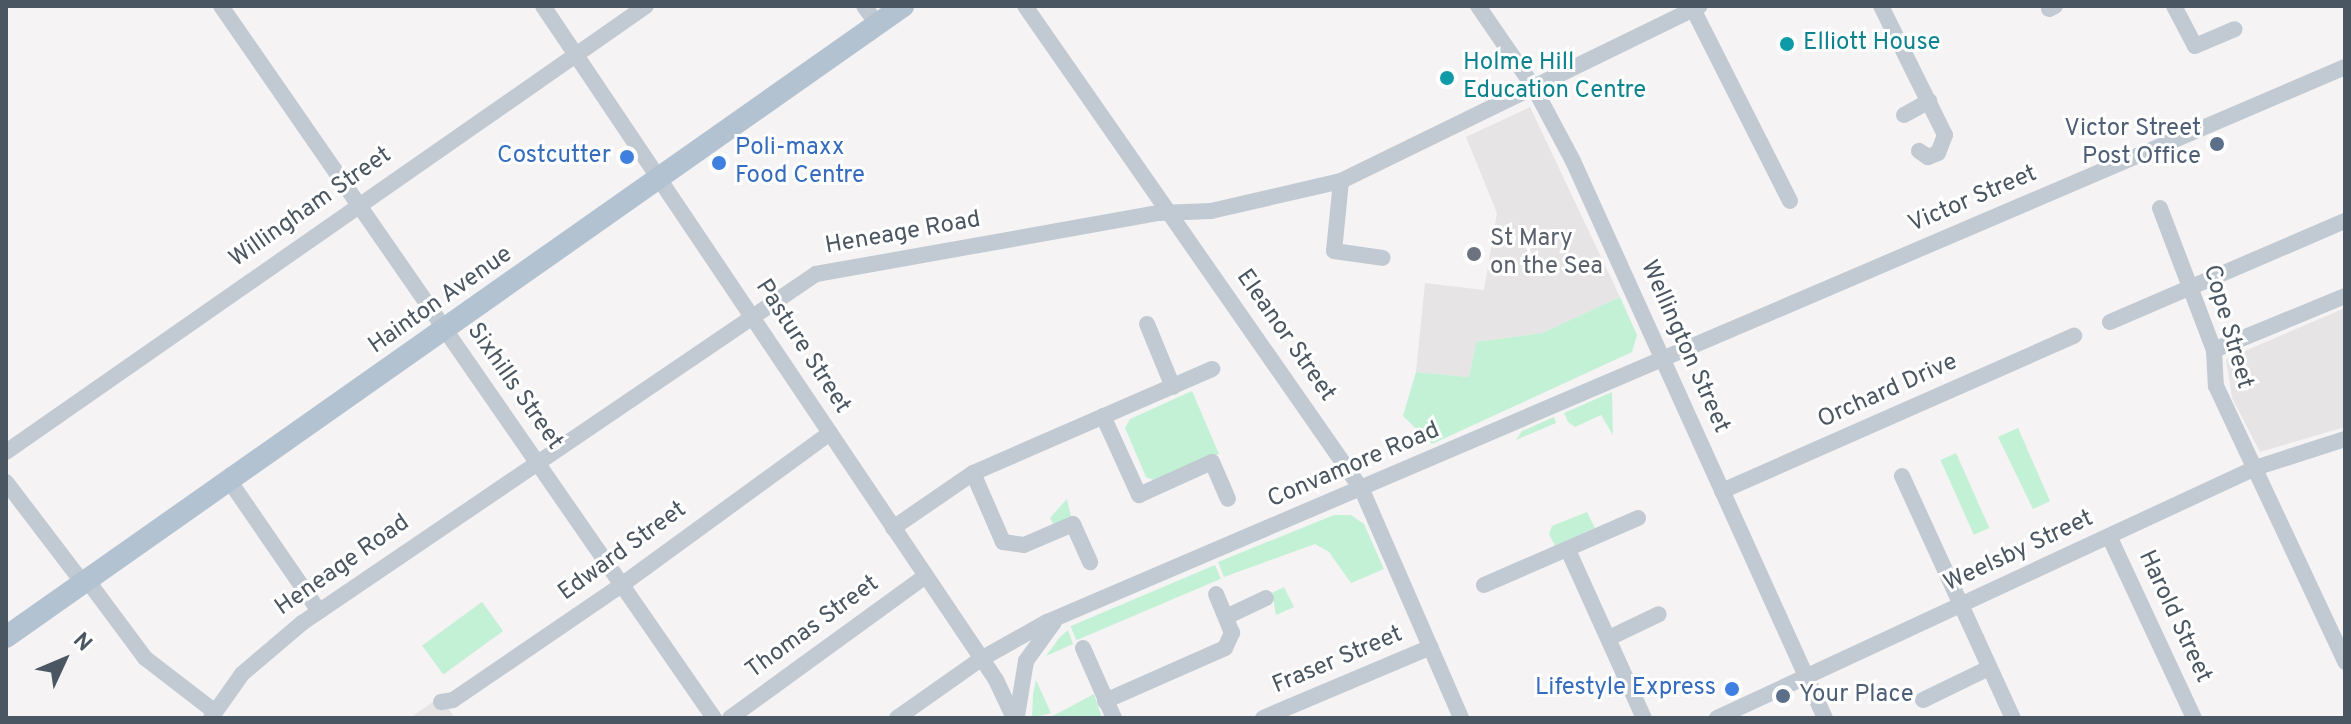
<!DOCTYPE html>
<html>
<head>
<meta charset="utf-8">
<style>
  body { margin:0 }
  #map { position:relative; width:2351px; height:724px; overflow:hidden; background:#f5f3f3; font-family:Overpass,sans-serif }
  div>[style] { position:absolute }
  .education>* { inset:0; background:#e6e4e5 }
  .green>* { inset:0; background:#c3f1d5; transform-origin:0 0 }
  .minor>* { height:16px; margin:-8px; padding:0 8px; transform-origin:8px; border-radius:8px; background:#c1cad2 }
  .major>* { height:22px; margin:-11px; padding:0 11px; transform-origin:11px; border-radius:11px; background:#b3c2d1 }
  .dots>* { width:22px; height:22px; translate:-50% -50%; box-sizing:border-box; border:4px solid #fff; border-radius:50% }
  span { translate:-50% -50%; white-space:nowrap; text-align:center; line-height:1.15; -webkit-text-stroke:6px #fff; paint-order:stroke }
  .culture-label { font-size:24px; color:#0d838f }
  .left { translate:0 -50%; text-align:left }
  .service-label { font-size:24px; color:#4e5e75 }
  .right { translate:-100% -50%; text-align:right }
  .shop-label { font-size:24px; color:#366cbe }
  .street-label { font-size:24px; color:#4a5661 }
  .worship-label { font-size:24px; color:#5b616d }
  .frame { position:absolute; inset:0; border:8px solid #4a5661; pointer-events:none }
  .north { position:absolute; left:24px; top:620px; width:80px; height:80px; -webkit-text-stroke:6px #fff; paint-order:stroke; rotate:46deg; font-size:22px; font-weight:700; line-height:32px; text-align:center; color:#4a5661 }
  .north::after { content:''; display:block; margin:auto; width:28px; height:36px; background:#4a5661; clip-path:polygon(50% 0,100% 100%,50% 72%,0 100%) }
</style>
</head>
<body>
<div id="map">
  <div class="education">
    <div style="clip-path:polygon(1530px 107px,1620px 297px,1542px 333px,1476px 342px,1469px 377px,1416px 372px,1425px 283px,1484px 290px,1497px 213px,1466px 137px)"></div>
    <div style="clip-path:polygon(2345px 308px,2345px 427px,2260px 452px,2232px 398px,2226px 359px)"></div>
    <div style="clip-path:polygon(440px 697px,455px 718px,410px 718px)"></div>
  </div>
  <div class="green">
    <div style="clip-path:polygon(1620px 297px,1637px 335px,1632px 352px,1432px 444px,1403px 416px,1416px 372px,1469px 377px,1476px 342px,1542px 333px)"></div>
    <div style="clip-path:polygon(1192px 391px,1219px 454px,1156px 481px,1146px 477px,1125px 428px,1130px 419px)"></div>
    <div style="clip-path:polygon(1612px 392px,1613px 435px,1601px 415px,1575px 427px,1568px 422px,1564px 413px)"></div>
    <div style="clip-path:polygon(1554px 417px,1556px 423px,1516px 440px,1522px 431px)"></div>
    <div style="clip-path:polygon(2018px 428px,2050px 501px,2033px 509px,1998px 437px)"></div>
    <div style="left:1956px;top:453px;width:82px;height:17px;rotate:66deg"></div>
    <div style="clip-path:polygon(1067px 499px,1071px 516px,1055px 527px,1050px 518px)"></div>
    <div style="clip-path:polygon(1587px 512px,1595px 528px,1555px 546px,1549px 534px,1552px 526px)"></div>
    <div style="clip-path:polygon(1334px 515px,1351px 515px,1364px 524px,1384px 569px,1351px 583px,1329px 552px,1315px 544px,1224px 577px,1218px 562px)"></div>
    <div style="left:1215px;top:565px;width:15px;height:157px;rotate:67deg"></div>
    <div style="clip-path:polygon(1284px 587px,1294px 607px,1276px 615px,1272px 593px)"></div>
    <div style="left:482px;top:602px;width:36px;height:74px;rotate:54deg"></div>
    <div style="clip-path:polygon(1068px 630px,1073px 644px,1046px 656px,1060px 637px)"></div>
    <div style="clip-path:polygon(1036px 680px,1051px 713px,1032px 718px,1033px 695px)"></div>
    <div style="clip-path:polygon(1094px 694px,1102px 718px,1049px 718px)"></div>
  </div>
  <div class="minor">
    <div style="left:221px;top:6px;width:866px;rotate:55.3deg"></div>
    <div style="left:543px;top:6px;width:812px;rotate:56.09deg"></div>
    <div style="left:996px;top:680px;width:42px;rotate:64.7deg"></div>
    <div style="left:864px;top:6px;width:24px;rotate:54deg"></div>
    <div style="left:1025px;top:6px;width:590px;rotate:55.15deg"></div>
    <div style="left:1362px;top:490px;width:249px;rotate:66.5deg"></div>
    <div style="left:1478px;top:6px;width:97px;rotate:55.5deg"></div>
    <div style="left:1533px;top:86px;width:85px;rotate:61.9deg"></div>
    <div style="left:1573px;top:161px;width:611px;rotate:65.66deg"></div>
    <div style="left:1881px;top:6px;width:144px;rotate:63.6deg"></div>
    <div style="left:1945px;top:135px;width:19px;rotate:111deg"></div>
    <div style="left:1938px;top:153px;width:11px;rotate:158deg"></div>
    <div style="left:1928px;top:157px;width:11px;rotate:-146deg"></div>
    <div style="left:2174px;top:6px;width:45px;rotate:62.3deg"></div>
    <div style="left:2195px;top:46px;width:43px;rotate:-23deg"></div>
    <div style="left:1693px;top:9px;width:215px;rotate:63.2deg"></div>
    <div style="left:2049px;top:9px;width:7px;rotate:-27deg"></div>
    <div style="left:1904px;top:115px;width:29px;rotate:-29deg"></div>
    <div style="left:1341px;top:181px;width:70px;rotate:95.7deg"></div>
    <div style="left:1334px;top:251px;width:49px;rotate:8.1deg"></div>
    <div style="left:2160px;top:208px;width:152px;rotate:69.2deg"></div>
    <div style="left:2214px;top:350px;width:36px;rotate:87deg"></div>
    <div style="left:2216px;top:386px;width:305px;rotate:64.9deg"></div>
    <div style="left:2110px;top:322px;width:256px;rotate:-23.3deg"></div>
    <div style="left:1147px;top:324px;width:68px;rotate:67.6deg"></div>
    <div style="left:2214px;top:350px;width:142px;rotate:-22.4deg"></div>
    <div style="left:1103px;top:416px;width:87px;rotate:65.5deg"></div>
    <div style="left:1139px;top:495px;width:80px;rotate:-24.3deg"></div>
    <div style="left:1212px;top:462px;width:40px;rotate:66.6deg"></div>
    <div style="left:6px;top:452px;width:780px;rotate:-34.87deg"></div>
    <div style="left:973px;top:473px;width:75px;rotate:66.5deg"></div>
    <div style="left:1003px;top:542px;width:21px;rotate:8deg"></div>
    <div style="left:1024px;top:545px;width:53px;rotate:-23.2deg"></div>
    <div style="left:1073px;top:524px;width:42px;rotate:65.9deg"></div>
    <div style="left:231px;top:475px;width:11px;rotate:80deg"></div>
    <div style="left:233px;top:486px;width:152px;rotate:55.5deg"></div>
    <div style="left:1902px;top:476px;width:266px;rotate:65.4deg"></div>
    <div style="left:6px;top:482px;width:127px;rotate:52.7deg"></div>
    <div style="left:1722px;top:491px;width:385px;rotate:-23.8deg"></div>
    <div style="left:893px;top:528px;width:97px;rotate:-34.5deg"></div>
    <div style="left:973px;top:473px;width:261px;rotate:-23.5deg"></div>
    <div style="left:2109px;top:536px;width:201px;rotate:65deg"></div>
    <div style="left:1568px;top:550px;width:184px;rotate:65.7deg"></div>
    <div style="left:92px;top:577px;width:11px;rotate:85deg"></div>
    <div style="left:93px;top:588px;width:87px;rotate:53.4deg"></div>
    <div style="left:145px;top:658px;width:88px;rotate:37.6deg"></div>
    <div style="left:1484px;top:585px;width:168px;rotate:-23.5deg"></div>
    <div style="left:1226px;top:617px;width:44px;rotate:-25.4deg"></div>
    <div style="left:1609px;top:638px;width:55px;rotate:-25.6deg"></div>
    <div style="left:1083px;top:648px;width:77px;rotate:66.1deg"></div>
    <div style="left:1923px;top:700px;width:73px;rotate:-25.9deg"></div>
    <div style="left:1105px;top:701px;width:131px;rotate:-23.8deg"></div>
    <div style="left:1225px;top:648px;width:17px;rotate:-65deg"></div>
    <div style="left:1232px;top:633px;width:42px;rotate:-112.3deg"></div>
    <div style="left:441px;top:702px;width:12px;rotate:-9deg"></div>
    <div style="left:453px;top:700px;width:197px;rotate:-34.3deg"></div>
    <div style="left:616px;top:589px;width:265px;rotate:-36.1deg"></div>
    <div style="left:1017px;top:716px;width:56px;rotate:-80.7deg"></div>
    <div style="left:1026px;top:661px;width:48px;rotate:-54.3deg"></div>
    <div style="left:211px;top:718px;width:54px;rotate:-54.8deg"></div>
    <div style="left:242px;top:674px;width:79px;rotate:-40.4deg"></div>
    <div style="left:302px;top:623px;width:621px;rotate:-34.18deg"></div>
    <div style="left:816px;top:274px;width:348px;rotate:-10.1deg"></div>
    <div style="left:1159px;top:213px;width:52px;rotate:-2.2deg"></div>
    <div style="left:1211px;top:211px;width:133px;rotate:-13deg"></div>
    <div style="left:1341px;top:181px;width:399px;rotate:-26deg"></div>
    <div style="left:730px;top:718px;width:240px;rotate:-36deg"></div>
    <div style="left:897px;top:718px;width:103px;rotate:-35.1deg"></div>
    <div style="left:981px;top:659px;width:76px;rotate:-29.3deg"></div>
    <div style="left:1047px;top:622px;width:1412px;rotate:-23.15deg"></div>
    <div style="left:1263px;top:718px;width:182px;rotate:-22.9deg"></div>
    <div style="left:1717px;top:718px;width:593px;rotate:-24.92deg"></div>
    <div style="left:2255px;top:468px;width:95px;rotate:-17.9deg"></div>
  </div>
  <div class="major">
    <div style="left:6px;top:637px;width:1097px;rotate:-35.12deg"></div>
  </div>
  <div class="dots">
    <div style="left:1787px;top:44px;background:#0f9aa8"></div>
    <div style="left:1447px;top:78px;background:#0f9aa8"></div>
    <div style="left:2217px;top:144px;background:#5c6f8a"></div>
    <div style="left:627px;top:157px;background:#3f7fe0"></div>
    <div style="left:719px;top:163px;background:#3f7fe0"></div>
    <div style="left:1474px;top:254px;background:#6b7280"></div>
    <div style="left:1732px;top:689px;background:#3f7fe0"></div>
    <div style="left:1783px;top:696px;background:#5c6f8a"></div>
  </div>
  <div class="culture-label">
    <span class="left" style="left:1803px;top:44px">Elliott House</span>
    <span class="left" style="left:1463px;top:78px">Holme Hill<br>Education Centre</span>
  </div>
  <div class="service-label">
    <span class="right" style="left:2201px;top:144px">Victor Street<br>Post Office</span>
    <span class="left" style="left:1799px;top:696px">Your Place</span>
  </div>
  <div class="shop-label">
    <span class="left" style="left:735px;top:163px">Poli-maxx<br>Food Centre</span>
    <span class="right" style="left:611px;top:157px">Costcutter</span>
    <span class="right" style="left:1716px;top:689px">Lifestyle Express</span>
  </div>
  <div class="street-label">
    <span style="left:1973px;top:200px;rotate:-23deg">Victor Street</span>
    <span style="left:311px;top:208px;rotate:-35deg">Willingham Street</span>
    <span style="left:903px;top:234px;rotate:-10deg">Heneage Road</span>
    <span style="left:441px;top:301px;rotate:-35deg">Hainton Avenue</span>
    <span style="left:2227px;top:327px;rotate:74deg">Cope Street</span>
    <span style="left:1285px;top:336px;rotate:55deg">Eleanor Street</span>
    <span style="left:802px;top:347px;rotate:57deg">Pasture Street</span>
    <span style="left:1684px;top:347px;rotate:66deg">Wellington Street</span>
    <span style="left:514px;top:387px;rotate:55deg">Sixhills Street</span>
    <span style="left:1888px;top:392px;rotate:-24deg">Orchard Drive</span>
    <span style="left:1354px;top:466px;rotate:-23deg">Convamore Road</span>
    <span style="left:623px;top:552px;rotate:-36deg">Edward Street</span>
    <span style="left:2019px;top:552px;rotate:-25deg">Weelsby Street</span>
    <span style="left:343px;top:566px;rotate:-35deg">Heneage Road</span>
    <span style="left:2174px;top:617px;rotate:65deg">Harold Street</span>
    <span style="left:813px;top:628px;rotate:-36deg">Thomas Street</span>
    <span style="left:1338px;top:661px;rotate:-23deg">Fraser Street</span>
  </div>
  <div class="worship-label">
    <span class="left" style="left:1490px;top:254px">St Mary<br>on the Sea</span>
  </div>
  <div class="frame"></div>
  <div class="north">N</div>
</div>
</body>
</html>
